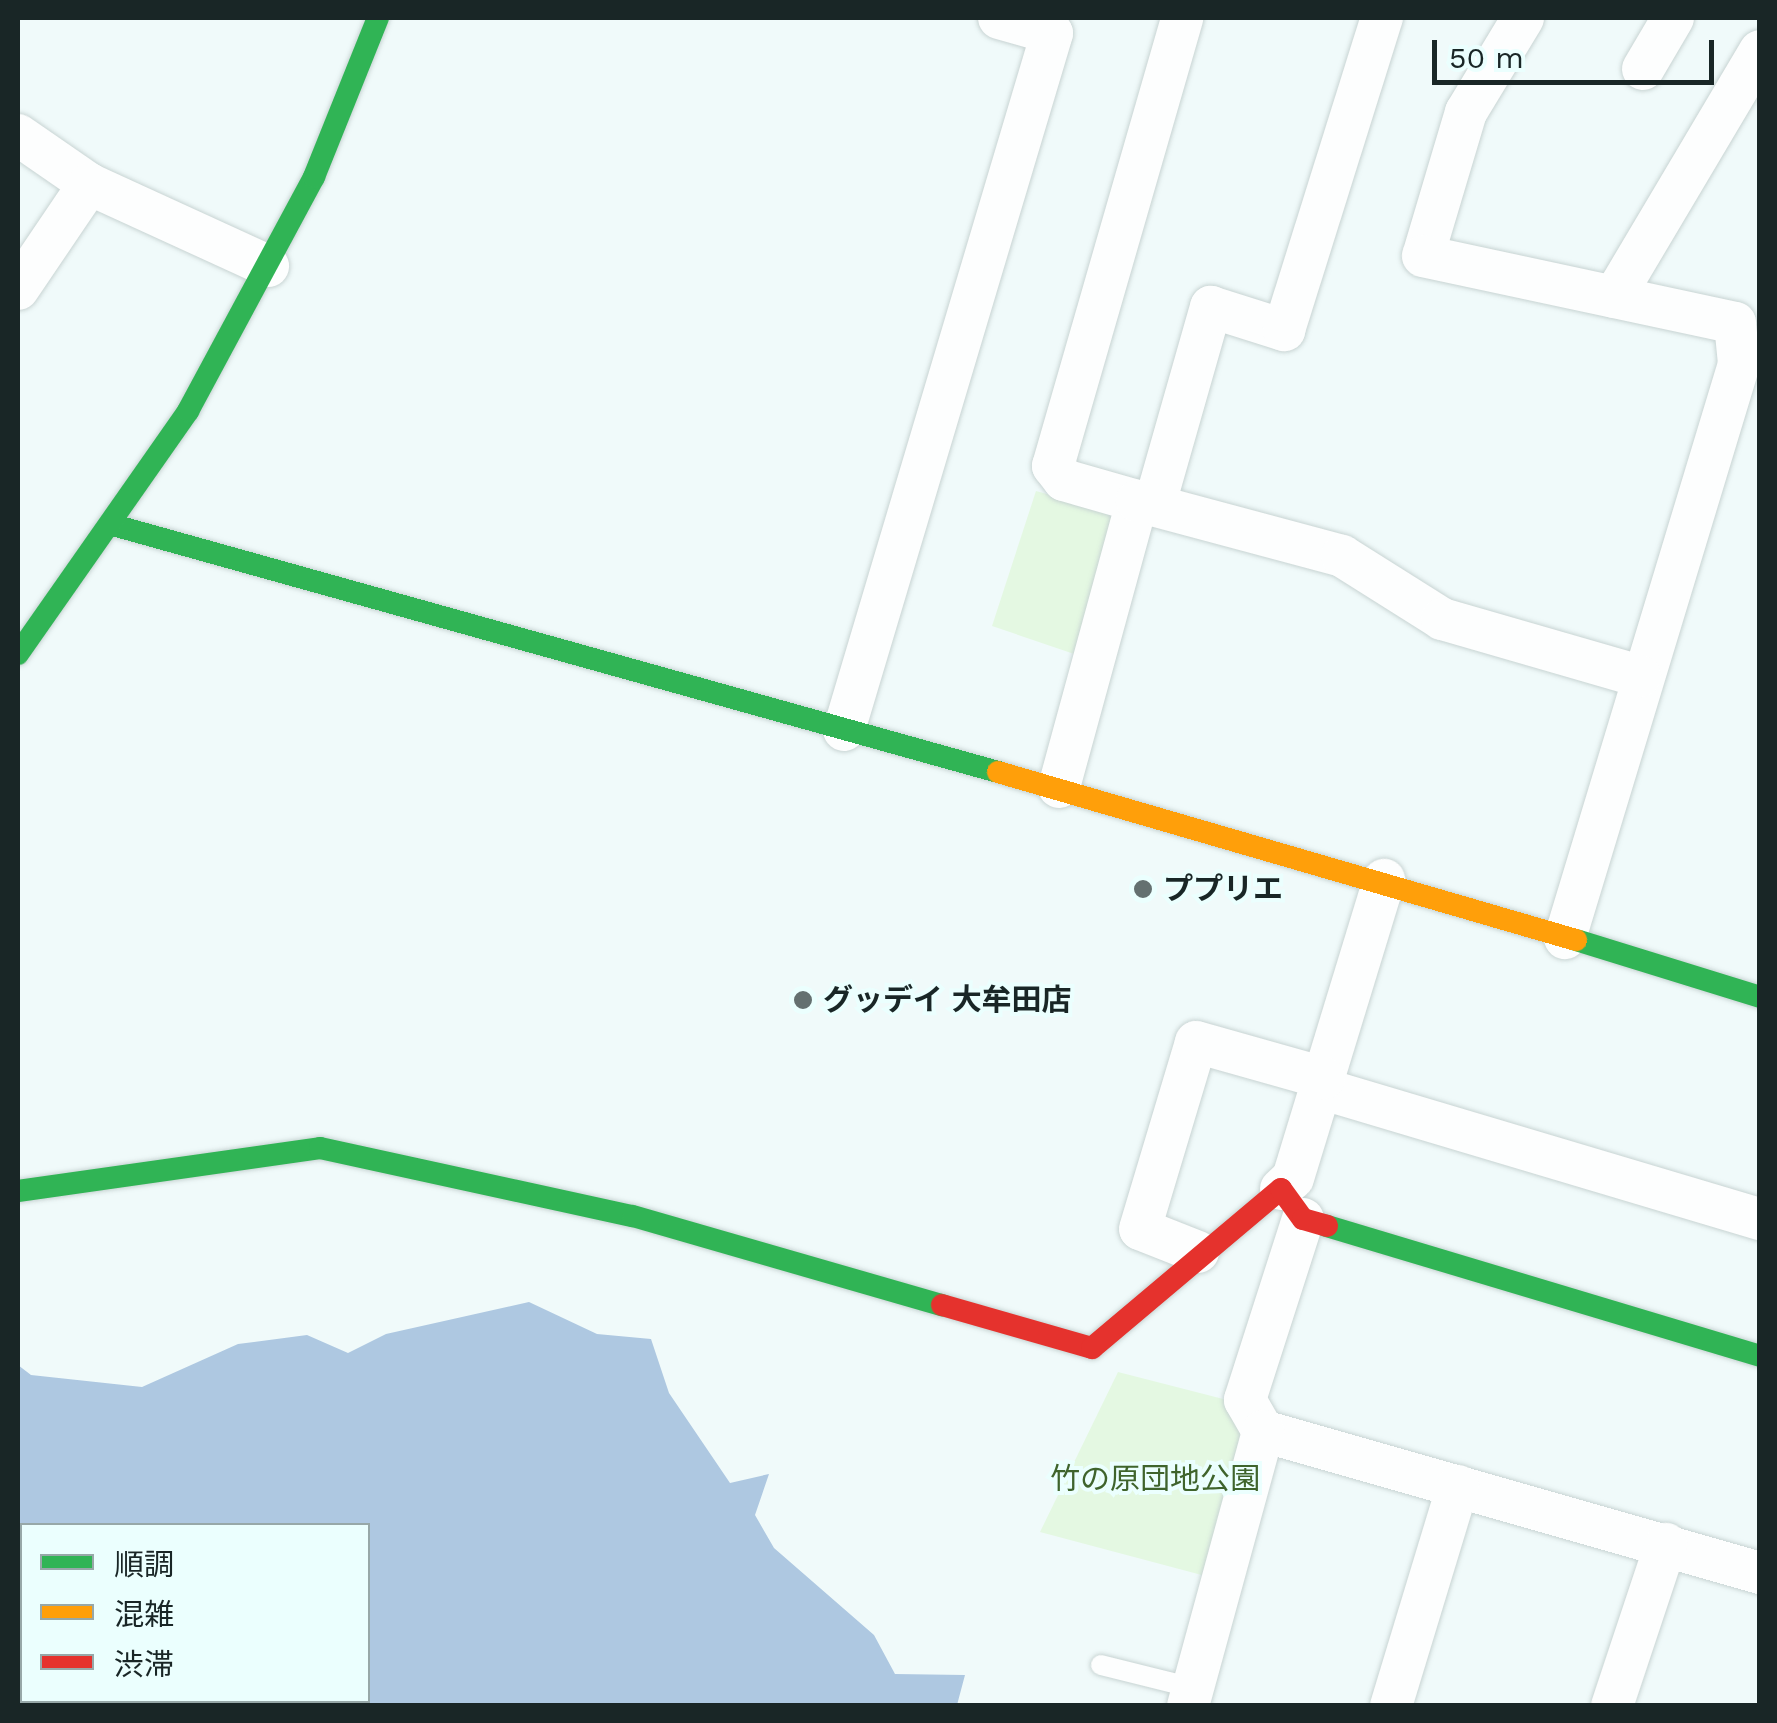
<!DOCTYPE html>
<html>
<head>
<meta charset="utf-8">
<style>
  body { margin:0 }
  #map { position:relative; width:1777px; height:1723px; overflow:hidden; background:#f0fafa; font-family:"Work Sans","Noto Sans JP",sans-serif }
  div>[style] { position:absolute }
  .green>* { inset:0; background:#e4f8e2 }
  .water>* { inset:0; background:#aec8e1 }
  .roads { filter:drop-shadow(0 0 2px #c8d4d3) drop-shadow(0 0 2px #c8d4d3) }
  .lane>* { height:20px; margin:-10px; padding:0 10px; transform-origin:10px; border-radius:10px; background:#fdfefe }
  .street>* { height:42px; margin:-21px; padding:0 21px; transform-origin:21px; border-radius:21px; background:#fdfefe }
  .fast>* { height:22px; margin:-11px; padding:0 11px; transform-origin:11px; border-radius:11px; background:#30b455 }
  .slow>* { height:22px; margin:-11px; padding:0 11px; transform-origin:11px; border-radius:11px; background:#ff9f0a }
  .jam>* { height:22px; margin:-11px; padding:0 11px; transform-origin:11px; border-radius:11px; background:#e5322d }
  .dots>* { width:28px; height:28px; translate:-50% -50%; box-sizing:border-box; border:5px solid #ebfffe; border-radius:50% }
  span { translate:-50% -50%; white-space:nowrap; text-align:center; line-height:1.15; -webkit-text-stroke:8px #ebfffe; paint-order:stroke }
  .poi-label { font-size:30px; color:#192626; font-weight:700 }
  .left { translate:0 -50%; text-align:left }
  .park-label { font-size:30px; color:#3f642c }
  .frame { position:absolute; inset:0; border:20px solid #192626; pointer-events:none }
  .legend { position:absolute; left:20px; top:1523px; width:350px; height:180px; box-sizing:border-box; background:#ebfffe; border:2px solid #97a8a8; margin:0; padding:12px 18px; list-style:none; font-size:30px; color:#192626 }
  .legend li { display:flex; align-items:center; gap:20px; height:50px }
  .legend b { width:50px; border:2px solid #97a8a8 }
  .scale { position:absolute; left:1432px; top:40px; width:282px; height:45px; box-sizing:border-box; border:5px solid #192626; border-top:0; padding-left:12px; font-size:30px; line-height:35px; white-space:nowrap; color:#192626; -webkit-text-stroke:8px #ebfffe; paint-order:stroke }
</style>
</head>
<body>
<div id="map">
  <div class="green">
    <div style="clip-path:polygon(1036px 491px,1108px 511px,1116px 528px,1080px 656px,992px 626px)"></div>
    <div style="clip-path:polygon(1118px 1372px,1231px 1401px,1251px 1434px,1213px 1578px,1040px 1532px)"></div>
  </div>
  <div class="water">
    <div style="clip-path:polygon(evenodd,529px 1302px,597px 1334px,651px 1339px,669px 1393px,730px 1483px,769px 1474px,755px 1515px,774px 1548px,874px 1635px,895px 1674px,965px 1675px,957px 1705px,18px 1705px,18px 1365px,31px 1375px,142px 1387px,238px 1344px,307px 1335px,348px 1353px,386px 1334px,529px 1302px,22px 1526px,368px 1526px,368px 1700px,22px 1700px,22px 1526px)"></div>
  </div>
  <div class="roads">
    <div class="lane">
      <div style="left:1101px;top:1665px;width:95px;rotate:14deg"></div>
    </div>
    <div class="street">
      <div style="left:1523px;top:18px;width:110px;rotate:121.2deg"></div>
      <div style="left:1466px;top:112px;width:150px;rotate:106.6deg"></div>
      <div style="left:1423px;top:256px;width:319px;rotate:12.1deg"></div>
      <div style="left:1735px;top:323px;width:41px;rotate:84.4deg"></div>
      <div style="left:1739px;top:364px;width:600px;rotate:106.86deg"></div>
      <div style="left:1643px;top:69px;width:59px;rotate:-59.5deg"></div>
      <div style="left:18px;top:135px;width:86px;rotate:34.6deg"></div>
      <div style="left:89px;top:184px;width:197px;rotate:24.6deg"></div>
      <div style="left:18px;top:289px;width:127px;rotate:-55.9deg"></div>
      <div style="left:1614px;top:297px;width:286px;rotate:-59.3deg"></div>
      <div style="left:1156px;top:500px;width:201px;rotate:-74.1deg"></div>
      <div style="left:1211px;top:307px;width:77px;rotate:17.5deg"></div>
      <div style="left:1284px;top:330px;width:327px;rotate:-72.6deg"></div>
      <div style="left:1137px;top:501px;width:76px;rotate:-164deg"></div>
      <div style="left:1064px;top:480px;width:18px;rotate:-128deg"></div>
      <div style="left:1053px;top:466px;width:466px;rotate:-73.9deg"></div>
      <div style="left:844px;top:730px;width:727px;rotate:-73.38deg"></div>
      <div style="left:1052px;top:33px;width:55px;rotate:-164.2deg"></div>
      <div style="left:1059px;top:787px;width:296px;rotate:-74.7deg"></div>
      <div style="left:1137px;top:501px;width:212px;rotate:15deg"></div>
      <div style="left:1342px;top:556px;width:118px;rotate:32.2deg"></div>
      <div style="left:1442px;top:619px;width:206px;rotate:16.1deg"></div>
      <div style="left:1320px;top:1088px;width:459px;rotate:16.6deg"></div>
      <div style="left:1281px;top:1189px;width:16px;rotate:-43deg"></div>
      <div style="left:1293px;top:1178px;width:312px;rotate:-73deg"></div>
      <div style="left:1303px;top:1219px;width:190px;rotate:107.8deg"></div>
      <div style="left:1245px;top:1400px;width:36px;rotate:60deg"></div>
      <div style="left:1263px;top:1431px;width:517px;rotate:15.95deg"></div>
      <div style="left:1198px;top:1252px;width:62px;rotate:-158.4deg"></div>
      <div style="left:1140px;top:1229px;width:195px;rotate:-73.3deg"></div>
      <div style="left:1196px;top:1042px;width:133px;rotate:15.7deg"></div>
      <div style="left:1188px;top:1706px;width:285px;rotate:-74.7deg"></div>
      <div style="left:1391px;top:1706px;width:230px;rotate:-73.1deg"></div>
      <div style="left:1612px;top:1706px;width:171px;rotate:-71.6deg"></div>
    </div>
    <div class="fast">
      <div style="left:113px;top:525px;width:919px;rotate:15.59deg"></div>
      <div style="left:18px;top:654px;width:297px;rotate:-55deg"></div>
      <div style="left:188px;top:411px;width:266px;rotate:-61.7deg"></div>
      <div style="left:314px;top:177px;width:171px;rotate:-68.1deg"></div>
      <div style="left:1576px;top:940px;width:193px;rotate:17.2deg"></div>
      <div style="left:18px;top:1191px;width:305px;rotate:-8.1deg"></div>
      <div style="left:320px;top:1148px;width:320px;rotate:12.3deg"></div>
      <div style="left:633px;top:1216px;width:322px;rotate:16.1deg"></div>
      <div style="left:1327px;top:1226px;width:452px;rotate:16.7deg"></div>
    </div>
    <div class="slow">
      <div style="left:998px;top:772px;width:602px;rotate:16.21deg"></div>
    </div>
    <div class="jam">
      <div style="left:942px;top:1305px;width:156px;rotate:16deg"></div>
      <div style="left:1092px;top:1348px;width:247px;rotate:-40.1deg"></div>
      <div style="left:1281px;top:1189px;width:37px;rotate:54deg"></div>
      <div style="left:1303px;top:1219px;width:25px;rotate:16deg"></div>
    </div>
  </div>
  <div class="dots">
    <div style="left:1143px;top:889px;background:#647070"></div>
    <div style="left:803px;top:1000px;background:#647070"></div>
  </div>
  <div class="poi-label">
    <span class="left" style="left:1163px;top:889px">ププリエ</span>
    <span class="left" style="left:823px;top:1000px">グッデイ 大牟田店</span>
  </div>
  <div class="park-label">
    <span style="left:1155px;top:1479px">竹の原団地公園</span>
  </div>
  <div class="frame"></div>
  <ul class="legend">
  <li><b style="height:12px;background:#30b455"></b>順調</li>
  <li><b style="height:12px;background:#ff9f0a"></b>混雑</li>
  <li><b style="height:12px;background:#e5322d"></b>渋滞</li>
  </ul>
  <div class="scale">50 m</div>
</div>
</body>
</html>
